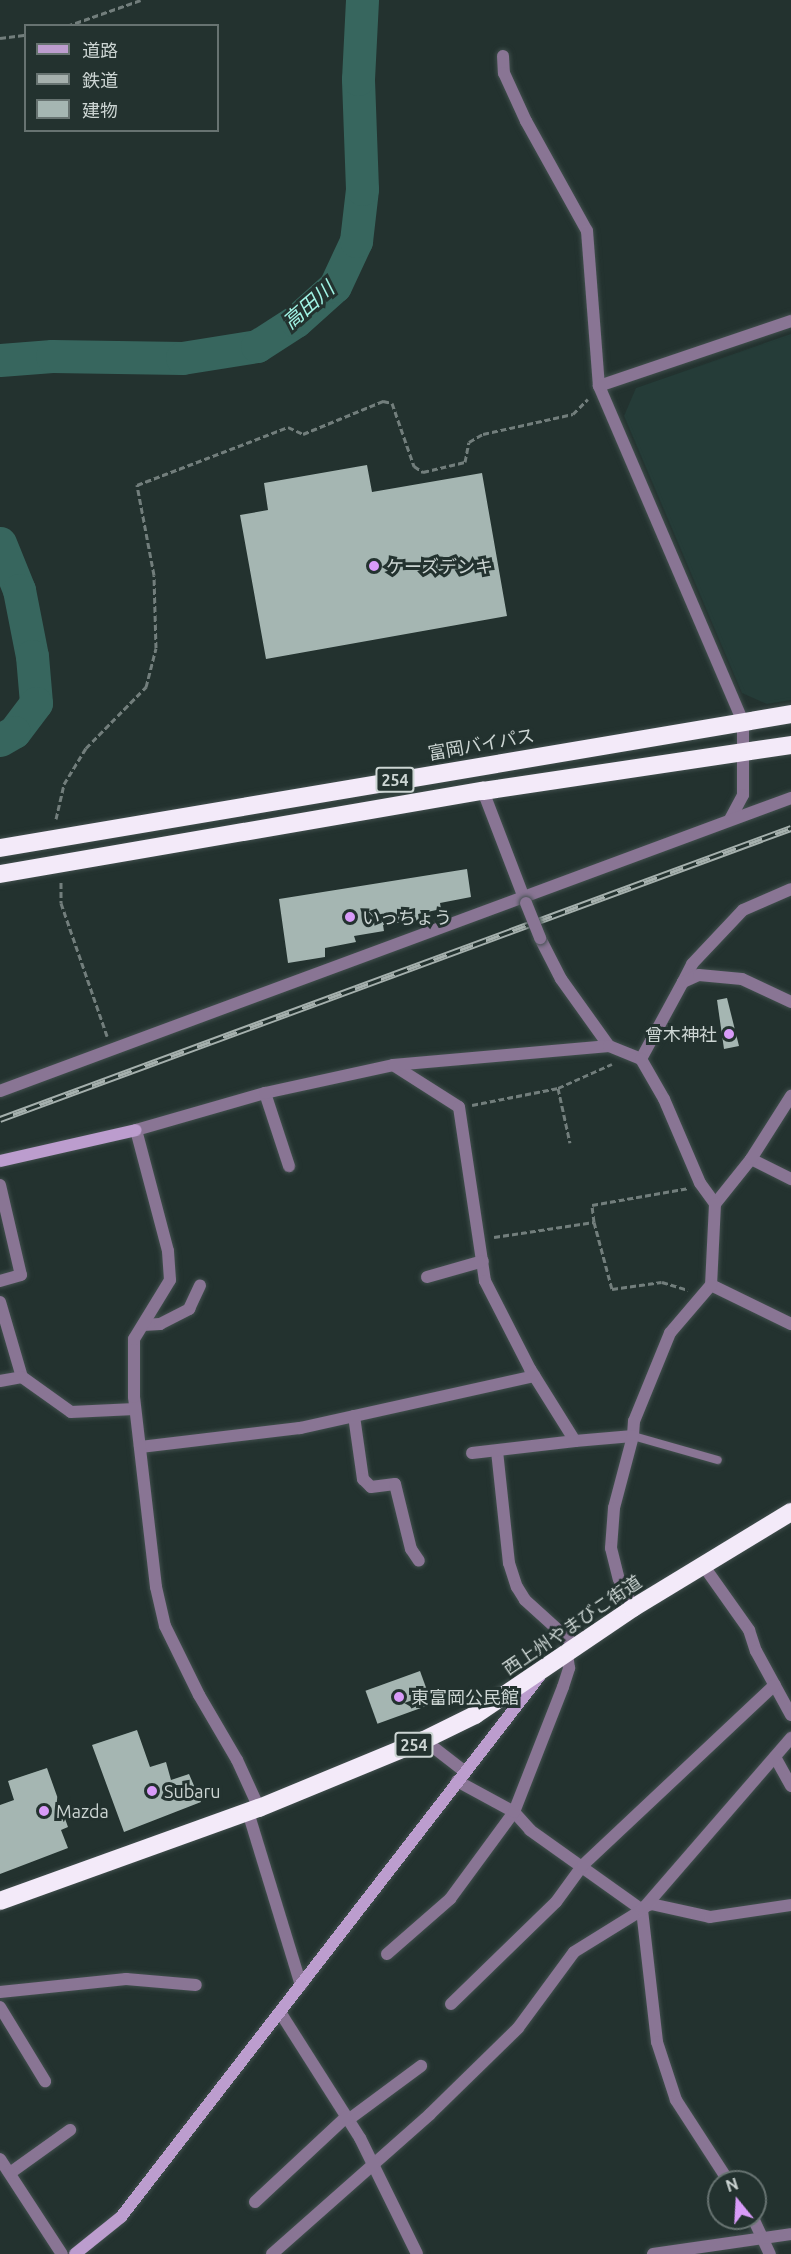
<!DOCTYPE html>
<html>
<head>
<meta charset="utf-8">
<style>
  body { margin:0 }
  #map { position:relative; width:791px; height:2254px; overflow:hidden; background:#23322f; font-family:Ubuntu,"Noto Sans JP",sans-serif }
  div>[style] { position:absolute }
  .built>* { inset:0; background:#253c38 }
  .river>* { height:33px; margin:-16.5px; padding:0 16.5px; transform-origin:16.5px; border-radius:16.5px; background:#37665e }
  .building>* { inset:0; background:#a5b6b2; transform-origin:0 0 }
  .path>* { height:3px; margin-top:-1.5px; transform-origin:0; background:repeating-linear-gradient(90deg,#727e7c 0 6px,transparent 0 9px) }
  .roads { filter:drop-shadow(0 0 2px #414f4d) drop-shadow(0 0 2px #414f4d) }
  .lane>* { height:8px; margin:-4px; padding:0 4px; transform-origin:4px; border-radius:4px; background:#897594 }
  .street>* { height:12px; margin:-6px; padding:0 6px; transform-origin:6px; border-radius:6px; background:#897594 }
  .secondary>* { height:12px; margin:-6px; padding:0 6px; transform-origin:6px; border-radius:6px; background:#bc9dce }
  .highway>* { height:18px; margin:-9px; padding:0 9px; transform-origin:9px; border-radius:9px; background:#f3eaf9 }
  .rail>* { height:7px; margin-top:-3.5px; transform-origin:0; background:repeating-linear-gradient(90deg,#23322f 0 14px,#a5b0ad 0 28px); box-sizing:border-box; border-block:2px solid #a5b0ad }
  .bridges { filter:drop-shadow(0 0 2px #414f4d) drop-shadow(0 0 2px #414f4d) }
  .street-bridge>* { height:12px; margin:-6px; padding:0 6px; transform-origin:6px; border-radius:6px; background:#897594 }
  .dots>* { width:16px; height:16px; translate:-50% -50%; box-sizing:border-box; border:3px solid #23322f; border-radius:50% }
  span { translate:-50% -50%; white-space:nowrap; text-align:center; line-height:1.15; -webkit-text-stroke:6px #23322f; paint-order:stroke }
  .shield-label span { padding:2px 4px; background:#23322f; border:2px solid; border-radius:4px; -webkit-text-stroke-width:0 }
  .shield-label { font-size:16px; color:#ccd5d3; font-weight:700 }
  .poi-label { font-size:18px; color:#ccd5d3 }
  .left { translate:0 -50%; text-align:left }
  .right { translate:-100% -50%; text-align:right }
  .street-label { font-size:18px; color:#ccd5d3 }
  .water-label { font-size:20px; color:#a1f4e5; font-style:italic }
  .legend { position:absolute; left:24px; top:24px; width:195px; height:108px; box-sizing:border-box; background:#23322f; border:2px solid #677371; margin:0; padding:8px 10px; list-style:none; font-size:18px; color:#ccd5d3 }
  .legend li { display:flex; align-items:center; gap:12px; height:30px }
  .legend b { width:30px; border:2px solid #677371 }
  .north { position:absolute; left:707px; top:2170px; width:60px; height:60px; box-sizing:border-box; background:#23322f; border:2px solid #677371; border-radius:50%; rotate:342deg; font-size:16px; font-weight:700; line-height:24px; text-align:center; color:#ccd5d3 }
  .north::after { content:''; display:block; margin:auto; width:21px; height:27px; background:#d89bf8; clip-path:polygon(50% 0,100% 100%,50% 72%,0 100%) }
</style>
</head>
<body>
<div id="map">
  <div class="built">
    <div style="clip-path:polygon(791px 334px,791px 700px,767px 704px,742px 693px,624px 416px,636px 388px)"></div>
  </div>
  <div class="river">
    <div style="left:0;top:360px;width:52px;rotate:-4.4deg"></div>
    <div style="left:52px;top:356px;width:130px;rotate:0.9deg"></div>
    <div style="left:182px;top:358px;width:76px;rotate:-9.1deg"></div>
    <div style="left:257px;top:346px;width:46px;rotate:-32.7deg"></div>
    <div style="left:296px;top:321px;width:52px;rotate:-41.9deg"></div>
    <div style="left:335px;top:286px;width:50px;rotate:-65deg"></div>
    <div style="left:356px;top:241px;width:52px;rotate:-83.4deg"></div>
    <div style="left:362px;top:189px;width:110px;rotate:-92.1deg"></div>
    <div style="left:358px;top:79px;width:79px;rotate:-87.1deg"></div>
    <div style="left:0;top:543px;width:51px;rotate:68deg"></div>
    <div style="left:19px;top:590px;width:67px;rotate:78.9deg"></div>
    <div style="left:32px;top:656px;width:47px;rotate:85.1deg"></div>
    <div style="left:36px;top:703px;width:36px;rotate:127deg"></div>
    <div style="left:14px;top:732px;width:16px;rotate:150deg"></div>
  </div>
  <div class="building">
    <div style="clip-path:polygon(367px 465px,372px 492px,482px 473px,507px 616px,266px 659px,240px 515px,268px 510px,264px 483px)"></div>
    <div style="clip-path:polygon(467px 869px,471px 897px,440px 903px,441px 909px,418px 914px,419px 920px,383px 925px,384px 931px,354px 936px,356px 942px,325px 948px,325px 957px,288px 963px,279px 899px)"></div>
    <div style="clip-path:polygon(727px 998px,739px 1046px,724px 1049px,717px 1000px)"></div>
    <div style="left:420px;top:1671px;width:35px;height:58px;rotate:70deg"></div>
    <div style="clip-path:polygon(137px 1730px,150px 1767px,166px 1762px,171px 1780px,189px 1774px,201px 1802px,124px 1832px,92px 1745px)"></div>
    <div style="clip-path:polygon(47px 1768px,68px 1827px,61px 1830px,68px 1848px,0 1874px,0 1805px,14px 1800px,8px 1781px)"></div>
  </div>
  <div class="path">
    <div style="left:67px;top:26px;width:78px;rotate:-19.4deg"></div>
    <div style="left:0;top:38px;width:26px;rotate:-7deg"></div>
    <div style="left:56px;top:819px;width:36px;rotate:-77deg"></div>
    <div style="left:64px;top:784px;width:42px;rotate:-58.6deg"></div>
    <div style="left:86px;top:748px;width:86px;rotate:-45.5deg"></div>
    <div style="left:146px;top:687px;width:40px;rotate:-75.6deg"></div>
    <div style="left:156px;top:648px;width:73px;rotate:-91.6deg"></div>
    <div style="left:154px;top:575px;width:92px;rotate:-100.7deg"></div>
    <div style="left:137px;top:485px;width:162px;rotate:-21deg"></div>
    <div style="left:288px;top:427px;width:17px;rotate:25deg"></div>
    <div style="left:303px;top:434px;width:87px;rotate:-22.4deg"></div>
    <div style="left:383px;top:401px;width:9px;rotate:13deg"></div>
    <div style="left:392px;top:403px;width:67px;rotate:70.8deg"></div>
    <div style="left:414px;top:466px;width:11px;rotate:34deg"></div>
    <div style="left:423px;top:472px;width:43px;rotate:-13.4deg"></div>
    <div style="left:465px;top:462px;width:20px;rotate:-79deg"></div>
    <div style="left:469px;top:442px;width:16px;rotate:-30deg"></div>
    <div style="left:483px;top:434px;width:92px;rotate:-12.5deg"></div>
    <div style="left:573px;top:414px;width:21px;rotate:-45deg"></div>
    <div style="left:61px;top:882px;width:21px;rotate:90deg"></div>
    <div style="left:61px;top:903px;width:141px;rotate:70.9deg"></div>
    <div style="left:558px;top:1088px;width:56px;rotate:77.7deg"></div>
    <div style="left:472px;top:1105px;width:88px;rotate:-11.2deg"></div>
    <div style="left:558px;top:1088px;width:59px;rotate:-24deg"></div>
    <div style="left:594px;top:1222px;width:69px;rotate:75deg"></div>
    <div style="left:612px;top:1289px;width:50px;rotate:-8deg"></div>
    <div style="left:662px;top:1282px;width:27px;rotate:17deg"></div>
    <div style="left:494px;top:1237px;width:101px;rotate:-8.5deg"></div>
    <div style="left:594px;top:1222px;width:17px;rotate:-97deg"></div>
    <div style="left:592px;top:1205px;width:97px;rotate:-10deg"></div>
  </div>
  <div class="roads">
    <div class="lane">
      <div style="left:633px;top:1436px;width:88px;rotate:15.8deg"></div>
    </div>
    <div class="street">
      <div style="left:503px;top:56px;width:17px;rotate:87deg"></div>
      <div style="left:504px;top:73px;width:53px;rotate:65.4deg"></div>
      <div style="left:526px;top:121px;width:126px;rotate:61deg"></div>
      <div style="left:587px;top:231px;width:155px;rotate:85.6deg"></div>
      <div style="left:599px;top:386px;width:366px;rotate:66.8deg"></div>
      <div style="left:743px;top:722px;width:73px;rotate:90deg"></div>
      <div style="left:743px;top:795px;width:27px;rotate:118deg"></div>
      <div style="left:599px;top:386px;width:203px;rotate:-18.7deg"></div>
      <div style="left:483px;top:791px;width:120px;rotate:69deg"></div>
      <div style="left:540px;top:938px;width:46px;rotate:62.9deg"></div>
      <div style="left:561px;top:979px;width:82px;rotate:54.4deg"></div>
      <div style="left:683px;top:982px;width:20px;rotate:-63deg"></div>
      <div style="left:692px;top:964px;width:74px;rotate:-46.6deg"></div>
      <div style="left:743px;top:910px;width:52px;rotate:-23.6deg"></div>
      <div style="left:641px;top:1059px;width:88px;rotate:-61.4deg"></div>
      <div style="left:683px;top:982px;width:17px;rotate:-24deg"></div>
      <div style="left:699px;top:975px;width:43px;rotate:5.3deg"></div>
      <div style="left:742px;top:979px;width:54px;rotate:25.1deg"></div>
      <div style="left:393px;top:1065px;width:78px;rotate:32.5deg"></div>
      <div style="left:459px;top:1107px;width:176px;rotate:81.5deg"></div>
      <div style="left:485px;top:1281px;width:99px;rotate:62.9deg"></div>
      <div style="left:530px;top:1369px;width:85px;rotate:58deg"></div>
      <div style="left:575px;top:1441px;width:58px;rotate:-4.9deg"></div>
      <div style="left:0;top:1091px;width:844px;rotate:-20.33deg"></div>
      <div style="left:265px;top:1093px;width:77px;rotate:71.8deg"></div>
      <div style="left:751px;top:1159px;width:45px;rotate:26.6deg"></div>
      <div style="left:0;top:1185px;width:92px;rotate:76.9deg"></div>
      <div style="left:21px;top:1275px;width:22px;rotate:164deg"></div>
      <div style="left:715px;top:1204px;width:58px;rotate:-51.3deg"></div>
      <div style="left:751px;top:1159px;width:75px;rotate:-57.6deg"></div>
      <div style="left:427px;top:1277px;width:58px;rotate:-15.9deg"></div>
      <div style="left:711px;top:1285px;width:89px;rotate:26deg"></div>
      <div style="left:0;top:1302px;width:78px;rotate:73.7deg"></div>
      <div style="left:22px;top:1377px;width:60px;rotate:35.5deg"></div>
      <div style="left:71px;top:1412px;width:64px;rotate:-2.7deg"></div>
      <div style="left:143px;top:1325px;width:17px;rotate:-3deg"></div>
      <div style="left:160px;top:1324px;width:33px;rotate:-27deg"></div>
      <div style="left:189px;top:1309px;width:26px;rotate:-65deg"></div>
      <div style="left:0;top:1381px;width:22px;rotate:-10deg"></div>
      <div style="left:354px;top:1416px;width:64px;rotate:81.9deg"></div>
      <div style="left:363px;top:1479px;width:11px;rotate:45deg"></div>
      <div style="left:371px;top:1487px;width:24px;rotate:-7deg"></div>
      <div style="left:395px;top:1484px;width:67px;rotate:76.2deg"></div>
      <div style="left:411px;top:1549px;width:14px;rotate:56deg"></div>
      <div style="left:140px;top:1447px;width:161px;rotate:-6.8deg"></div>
      <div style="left:300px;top:1428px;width:240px;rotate:-12.5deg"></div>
      <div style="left:497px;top:1451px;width:113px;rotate:83.9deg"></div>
      <div style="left:509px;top:1563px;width:25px;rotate:72deg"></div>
      <div style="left:517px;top:1587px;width:15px;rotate:58deg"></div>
      <div style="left:525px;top:1600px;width:70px;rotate:42.1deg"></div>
      <div style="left:472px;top:1453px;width:104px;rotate:-6.6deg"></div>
      <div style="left:703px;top:1565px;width:80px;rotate:54.7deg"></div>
      <div style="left:749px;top:1630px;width:22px;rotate:72deg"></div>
      <div style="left:756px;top:1651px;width:73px;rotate:61.3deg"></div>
      <div style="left:424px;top:1740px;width:51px;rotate:37.8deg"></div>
      <div style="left:775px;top:1757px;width:33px;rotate:61deg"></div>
      <div style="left:457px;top:1781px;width:65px;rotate:28.5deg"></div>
      <div style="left:514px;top:1812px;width:24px;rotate:48deg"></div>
      <div style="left:530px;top:1830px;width:138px;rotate:35.5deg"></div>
      <div style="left:642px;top:1910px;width:133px;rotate:83.5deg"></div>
      <div style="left:657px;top:2042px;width:61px;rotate:71.9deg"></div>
      <div style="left:676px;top:2100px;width:98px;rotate:57.1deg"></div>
      <div style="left:259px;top:1808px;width:53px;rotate:-114.6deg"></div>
      <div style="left:237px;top:1760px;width:75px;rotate:-120.3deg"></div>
      <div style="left:199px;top:1695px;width:77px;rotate:-116.2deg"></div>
      <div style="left:165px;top:1626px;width:40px;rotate:-103deg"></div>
      <div style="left:156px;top:1587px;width:191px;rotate:-96.6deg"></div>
      <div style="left:134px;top:1397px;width:58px;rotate:-90deg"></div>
      <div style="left:134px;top:1339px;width:69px;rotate:-58.6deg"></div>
      <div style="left:170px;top:1280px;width:29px;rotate:-94deg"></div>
      <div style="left:168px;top:1251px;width:125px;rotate:-104.8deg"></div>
      <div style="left:136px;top:1130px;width:134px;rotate:-16deg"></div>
      <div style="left:265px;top:1093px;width:131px;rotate:-12.3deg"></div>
      <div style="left:393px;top:1065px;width:217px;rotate:-5deg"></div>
      <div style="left:609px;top:1046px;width:35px;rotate:22deg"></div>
      <div style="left:641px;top:1059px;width:46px;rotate:60.1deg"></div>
      <div style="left:664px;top:1099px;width:91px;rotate:66.8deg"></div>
      <div style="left:700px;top:1183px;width:26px;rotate:54deg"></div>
      <div style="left:715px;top:1204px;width:81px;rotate:92.8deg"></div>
      <div style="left:711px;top:1285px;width:63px;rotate:130.5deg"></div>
      <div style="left:670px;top:1333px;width:95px;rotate:112.2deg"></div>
      <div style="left:634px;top:1421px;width:15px;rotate:94deg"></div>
      <div style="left:633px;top:1436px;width:74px;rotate:104.8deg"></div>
      <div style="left:614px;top:1508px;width:40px;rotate:94.3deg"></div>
      <div style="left:611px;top:1548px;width:32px;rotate:76deg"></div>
      <div style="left:619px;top:1579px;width:32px;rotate:64deg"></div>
      <div style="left:248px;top:1812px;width:181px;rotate:73deg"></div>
      <div style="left:644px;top:1907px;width:8px;rotate:-23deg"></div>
      <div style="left:651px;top:1904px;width:60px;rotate:12.4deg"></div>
      <div style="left:710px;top:1917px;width:82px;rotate:-8.4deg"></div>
      <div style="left:387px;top:1954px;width:84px;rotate:-41.1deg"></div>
      <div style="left:450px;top:1899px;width:108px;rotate:-53.7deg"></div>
      <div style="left:514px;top:1812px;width:134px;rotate:-68.6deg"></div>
      <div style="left:563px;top:1687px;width:20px;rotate:-72deg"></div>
      <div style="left:569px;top:1668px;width:14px;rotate:-98deg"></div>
      <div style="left:0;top:1992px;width:127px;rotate:-5.9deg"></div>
      <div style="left:126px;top:1979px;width:70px;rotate:4.9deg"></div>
      <div style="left:451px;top:2004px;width:146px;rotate:-44.2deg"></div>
      <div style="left:556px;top:1902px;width:46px;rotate:-53.9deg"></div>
      <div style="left:583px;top:1865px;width:263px;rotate:-43.2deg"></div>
      <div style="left:0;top:2007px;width:87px;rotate:58.7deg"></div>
      <div style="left:280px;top:2012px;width:149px;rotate:57.6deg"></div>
      <div style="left:360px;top:2138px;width:129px;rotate:63.8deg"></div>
      <div style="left:348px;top:2120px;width:91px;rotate:-36.5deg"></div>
      <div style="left:0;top:2159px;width:113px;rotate:56.9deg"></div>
      <div style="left:10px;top:2173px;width:74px;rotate:-35.6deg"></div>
      <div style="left:255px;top:2202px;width:125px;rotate:-43deg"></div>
      <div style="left:753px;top:2218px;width:40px;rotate:65deg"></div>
      <div style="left:272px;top:2254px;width:211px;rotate:-41.5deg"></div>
      <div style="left:430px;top:2114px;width:123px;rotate:-44.3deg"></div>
      <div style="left:518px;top:2028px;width:94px;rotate:-53.6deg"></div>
      <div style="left:574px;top:1952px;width:80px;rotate:-31.7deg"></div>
      <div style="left:642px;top:1910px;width:228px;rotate:-49.1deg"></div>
      <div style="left:653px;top:2254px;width:139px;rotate:-8.2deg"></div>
    </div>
    <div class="secondary">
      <div style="left:0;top:1161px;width:139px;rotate:-12.8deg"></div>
      <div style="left:75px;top:2254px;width:59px;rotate:-38.8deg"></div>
      <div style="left:121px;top:2217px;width:683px;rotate:-52.26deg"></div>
    </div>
    <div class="highway">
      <div style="left:0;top:848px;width:802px;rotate:-9.61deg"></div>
      <div style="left:0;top:874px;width:490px;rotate:-9.8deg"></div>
      <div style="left:483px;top:791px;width:311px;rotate:-8.5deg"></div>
      <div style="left:0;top:1901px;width:275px;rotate:-19.8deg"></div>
      <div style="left:259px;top:1808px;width:178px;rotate:-22.4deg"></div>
      <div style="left:424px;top:1740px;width:57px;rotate:-26.1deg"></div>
      <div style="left:475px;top:1715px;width:191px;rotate:-34.1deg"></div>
      <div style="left:633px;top:1608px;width:185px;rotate:-31.3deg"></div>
    </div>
  </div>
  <div class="rail">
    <div style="left:0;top:1119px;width:843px;rotate:-20.2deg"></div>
  </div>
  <div class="bridges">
    <div class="street-bridge">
      <div style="left:526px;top:903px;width:38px;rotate:68deg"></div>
    </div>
  </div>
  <div class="dots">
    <div style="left:374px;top:566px;background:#d89bf8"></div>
    <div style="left:350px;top:917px;background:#d89bf8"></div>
    <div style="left:729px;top:1034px;background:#d89bf8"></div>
    <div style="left:399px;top:1697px;background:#d89bf8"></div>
    <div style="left:152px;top:1791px;background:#d89bf8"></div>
    <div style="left:44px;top:1811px;background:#d89bf8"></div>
  </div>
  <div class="shield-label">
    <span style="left:395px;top:780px">254</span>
    <span style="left:414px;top:1745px">254</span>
  </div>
  <div class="poi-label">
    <span class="left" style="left:386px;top:566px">ケーズデンキ</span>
    <span class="left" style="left:362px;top:917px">いっちょう</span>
    <span class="right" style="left:717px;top:1034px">曾木神社</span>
    <span class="left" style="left:411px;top:1697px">東富岡公民館</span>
    <span class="left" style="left:164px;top:1791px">Subaru</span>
    <span class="left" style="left:56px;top:1811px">Mazda</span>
  </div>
  <div class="street-label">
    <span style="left:481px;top:744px;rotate:-10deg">富岡バイパス</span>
    <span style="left:572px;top:1625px;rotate:-34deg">西上州やまびこ街道</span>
  </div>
  <div class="water-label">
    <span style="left:308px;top:305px;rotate:-41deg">高田川</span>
  </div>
  <ul class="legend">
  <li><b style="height:8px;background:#bc9dce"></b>道路</li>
  <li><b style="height:8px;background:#a5b0ad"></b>鉄道</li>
  <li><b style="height:16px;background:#a5b6b2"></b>建物</li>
  </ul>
  <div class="north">N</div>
</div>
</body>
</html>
